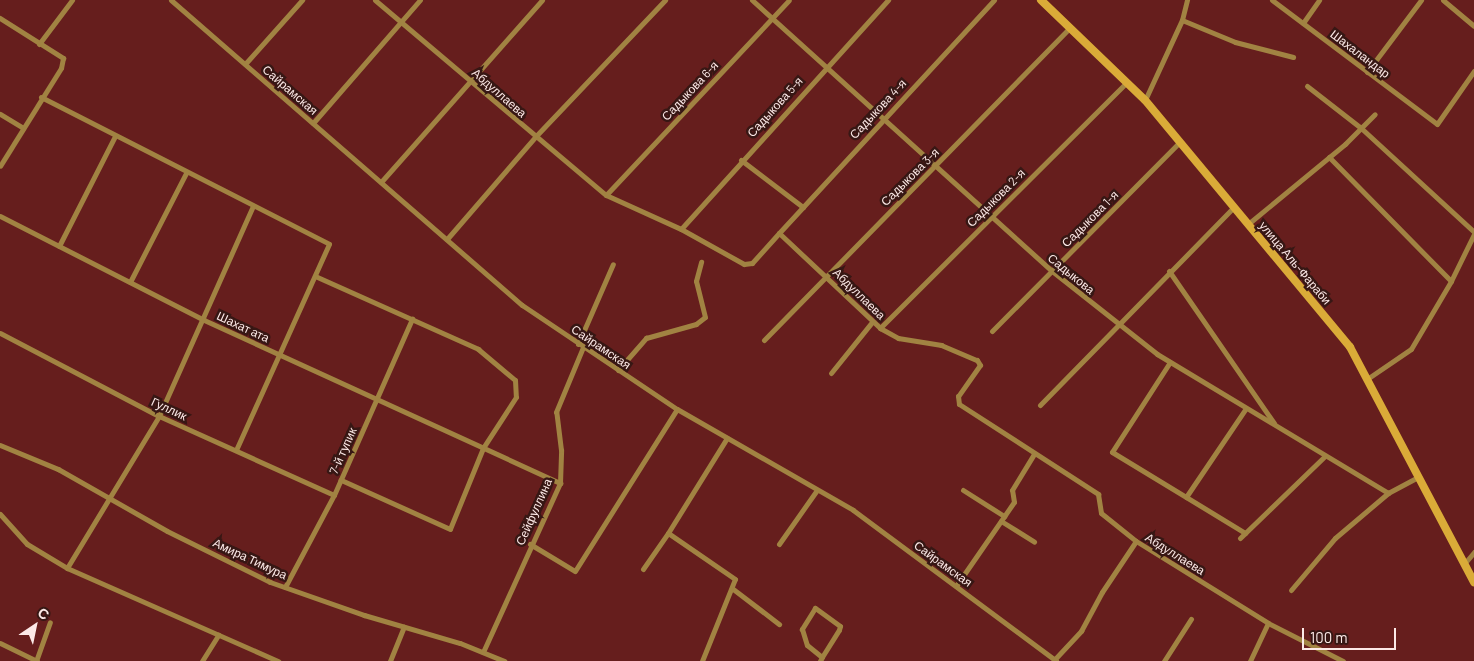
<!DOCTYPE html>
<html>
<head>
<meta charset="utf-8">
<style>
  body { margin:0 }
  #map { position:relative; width:1474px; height:661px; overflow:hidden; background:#661e1d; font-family:Barlow,sans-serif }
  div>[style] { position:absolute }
  .street>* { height:5px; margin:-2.5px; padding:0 2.5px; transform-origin:2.5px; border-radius:2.5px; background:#a18342 }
  .secondary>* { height:8px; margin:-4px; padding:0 4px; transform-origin:4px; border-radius:4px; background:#daab38 }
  span { translate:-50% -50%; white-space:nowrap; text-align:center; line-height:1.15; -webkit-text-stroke:5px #371714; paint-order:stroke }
  .street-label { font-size:12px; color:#fce9e7 }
  .north { position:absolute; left:10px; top:601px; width:50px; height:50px; -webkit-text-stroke:4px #371714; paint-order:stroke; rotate:34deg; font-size:14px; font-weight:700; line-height:20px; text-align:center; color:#fce9e7 }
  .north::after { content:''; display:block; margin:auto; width:18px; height:22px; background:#fce9e7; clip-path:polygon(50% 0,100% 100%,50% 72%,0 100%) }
  .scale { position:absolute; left:1302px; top:628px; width:94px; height:22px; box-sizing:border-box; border:2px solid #fce9e7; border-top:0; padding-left:6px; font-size:15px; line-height:18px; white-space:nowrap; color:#fce9e7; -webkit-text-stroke:4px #371714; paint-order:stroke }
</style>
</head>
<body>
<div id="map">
  <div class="street">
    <div style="left:171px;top:0;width:465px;rotate:41deg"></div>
    <div style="left:522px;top:305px;width:187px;rotate:33.9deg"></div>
    <div style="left:677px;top:409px;width:203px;rotate:29.8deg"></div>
    <div style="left:853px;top:510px;width:253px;rotate:36.6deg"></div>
    <div style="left:375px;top:0;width:302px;rotate:40.2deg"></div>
    <div style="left:606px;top:195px;width:82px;rotate:24.4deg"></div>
    <div style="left:681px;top:229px;width:72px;rotate:29.1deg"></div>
    <div style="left:744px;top:264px;width:8px;rotate:-7deg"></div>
    <div style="left:752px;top:263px;width:40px;rotate:-48deg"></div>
    <div style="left:779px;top:233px;width:139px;rotate:43.2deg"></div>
    <div style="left:880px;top:328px;width:21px;rotate:29deg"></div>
    <div style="left:898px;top:338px;width:44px;rotate:9.2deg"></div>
    <div style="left:941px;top:345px;width:39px;rotate:23deg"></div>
    <div style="left:977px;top:360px;width:6px;rotate:59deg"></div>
    <div style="left:980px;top:365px;width:38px;rotate:125deg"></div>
    <div style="left:958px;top:396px;width:8px;rotate:83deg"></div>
    <div style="left:959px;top:404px;width:166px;rotate:32.9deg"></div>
    <div style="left:1098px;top:494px;width:19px;rotate:81deg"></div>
    <div style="left:1101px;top:513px;width:45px;rotate:38.7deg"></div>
    <div style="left:1136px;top:541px;width:155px;rotate:31.8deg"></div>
    <div style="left:1268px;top:623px;width:84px;rotate:26.9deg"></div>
    <div style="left:752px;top:0;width:404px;rotate:42.1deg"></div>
    <div style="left:1052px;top:271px;width:134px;rotate:38.3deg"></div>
    <div style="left:1157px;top:354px;width:270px;rotate:31deg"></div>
    <div style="left:1388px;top:493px;width:34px;rotate:-28deg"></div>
    <div style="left:1272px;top:0;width:206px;rotate:36.9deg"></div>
    <div style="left:1437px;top:124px;width:65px;rotate:-55.1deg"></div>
    <div style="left:1443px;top:0;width:40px;rotate:40deg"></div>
    <div style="left:0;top:18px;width:75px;rotate:32.4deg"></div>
    <div style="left:63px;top:58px;width:10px;rotate:101deg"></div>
    <div style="left:61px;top:68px;width:115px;rotate:121.9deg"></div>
    <div style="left:1182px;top:20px;width:57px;rotate:22.5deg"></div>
    <div style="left:1235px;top:42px;width:60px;rotate:14.5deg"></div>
    <div style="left:1303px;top:23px;width:28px;rotate:-55deg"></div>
    <div style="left:39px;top:44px;width:55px;rotate:-53.1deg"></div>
    <div style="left:245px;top:64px;width:86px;rotate:-48.3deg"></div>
    <div style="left:1367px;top:72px;width:90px;rotate:-53.1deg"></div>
    <div style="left:1307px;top:86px;width:68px;rotate:37.9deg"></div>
    <div style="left:1361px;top:128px;width:154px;rotate:42.6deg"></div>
    <div style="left:41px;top:97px;width:323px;rotate:27deg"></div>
    <div style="left:329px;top:244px;width:226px;rotate:114.3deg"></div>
    <div style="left:1145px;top:100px;width:88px;rotate:-65.2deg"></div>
    <div style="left:1182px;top:20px;width:21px;rotate:-76deg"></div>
    <div style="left:0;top:114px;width:27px;rotate:31deg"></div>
    <div style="left:313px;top:123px;width:163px;rotate:-49deg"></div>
    <div style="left:1329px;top:157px;width:174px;rotate:45.5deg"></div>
    <div style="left:741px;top:160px;width:78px;rotate:37.2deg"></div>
    <div style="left:381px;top:182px;width:243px;rotate:-48.5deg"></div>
    <div style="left:606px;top:195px;width:267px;rotate:-46.8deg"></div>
    <div style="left:0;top:216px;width:229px;rotate:27deg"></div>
    <div style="left:204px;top:320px;width:392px;rotate:24.6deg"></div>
    <div style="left:1248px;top:224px;width:126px;rotate:-39.5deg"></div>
    <div style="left:1345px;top:144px;width:42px;rotate:-45deg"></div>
    <div style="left:681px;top:229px;width:309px;rotate:-47.9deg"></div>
    <div style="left:779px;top:233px;width:317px;rotate:-47.3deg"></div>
    <div style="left:447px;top:239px;width:135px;rotate:-49.2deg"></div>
    <div style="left:535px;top:137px;width:189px;rotate:-46.5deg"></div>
    <div style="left:59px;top:246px;width:123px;rotate:-63deg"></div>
    <div style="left:1169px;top:271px;width:185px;rotate:55.4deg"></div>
    <div style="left:315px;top:276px;width:179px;rotate:24.1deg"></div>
    <div style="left:478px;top:349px;width:48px;rotate:40deg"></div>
    <div style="left:515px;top:380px;width:17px;rotate:87deg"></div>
    <div style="left:516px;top:397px;width:61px;rotate:122.9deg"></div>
    <div style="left:483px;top:448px;width:87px;rotate:112.2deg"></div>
    <div style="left:450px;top:529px;width:120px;rotate:-155.8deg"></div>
    <div style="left:130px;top:282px;width:123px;rotate:-62.8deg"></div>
    <div style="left:880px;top:328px;width:349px;rotate:-44.9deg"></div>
    <div style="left:992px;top:331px;width:267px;rotate:-45.2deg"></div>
    <div style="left:0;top:333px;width:179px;rotate:27.6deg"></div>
    <div style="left:159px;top:416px;width:192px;rotate:24.3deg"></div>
    <div style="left:764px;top:340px;width:438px;rotate:-45.6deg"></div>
    <div style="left:578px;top:344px;width:87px;rotate:-66.4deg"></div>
    <div style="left:1170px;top:362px;width:107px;rotate:122.8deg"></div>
    <div style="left:1112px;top:452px;width:156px;rotate:31.3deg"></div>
    <div style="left:618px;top:370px;width:43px;rotate:-48.8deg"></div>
    <div style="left:646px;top:338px;width:52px;rotate:-15.6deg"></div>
    <div style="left:696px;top:324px;width:11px;rotate:-38deg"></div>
    <div style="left:705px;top:317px;width:37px;rotate:-104deg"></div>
    <div style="left:696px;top:281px;width:20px;rotate:-75deg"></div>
    <div style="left:831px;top:373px;width:65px;rotate:-51.2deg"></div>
    <div style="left:1367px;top:379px;width:53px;rotate:-34.3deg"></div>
    <div style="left:1411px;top:349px;width:79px;rotate:-59.5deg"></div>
    <div style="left:1451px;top:281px;width:52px;rotate:-63.9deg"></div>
    <div style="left:1040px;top:405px;width:277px;rotate:-45.6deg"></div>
    <div style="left:0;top:445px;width:63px;rotate:22.5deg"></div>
    <div style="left:58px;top:469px;width:125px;rotate:29.6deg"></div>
    <div style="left:167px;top:531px;width:115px;rotate:26.3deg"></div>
    <div style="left:270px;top:582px;width:100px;rotate:19.3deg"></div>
    <div style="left:364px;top:615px;width:100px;rotate:16.3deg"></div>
    <div style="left:460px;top:643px;width:48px;rotate:22.2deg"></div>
    <div style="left:963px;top:490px;width:49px;rotate:32.4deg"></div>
    <div style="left:1186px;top:497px;width:107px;rotate:-56deg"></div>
    <div style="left:0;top:514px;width:40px;rotate:48deg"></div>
    <div style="left:27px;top:544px;width:47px;rotate:31deg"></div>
    <div style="left:67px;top:568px;width:231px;rotate:23.8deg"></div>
    <div style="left:1001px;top:521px;width:39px;rotate:32deg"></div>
    <div style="left:1240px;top:538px;width:118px;rotate:-44deg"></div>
    <div style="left:530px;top:544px;width:52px;rotate:31deg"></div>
    <div style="left:575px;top:571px;width:191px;rotate:-57.8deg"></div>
    <div style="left:779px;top:544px;width:66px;rotate:-54.9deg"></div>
    <div style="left:1464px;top:564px;width:16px;rotate:-50deg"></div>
    <div style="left:67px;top:568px;width:178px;rotate:-58.8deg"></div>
    <div style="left:159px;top:416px;width:230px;rotate:-65.9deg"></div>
    <div style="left:643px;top:569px;width:44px;rotate:-55.2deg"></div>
    <div style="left:956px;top:586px;width:102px;rotate:-55.4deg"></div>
    <div style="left:1014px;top:502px;width:12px;rotate:-99deg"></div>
    <div style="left:1012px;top:490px;width:42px;rotate:-58.6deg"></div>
    <div style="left:285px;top:587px;width:104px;rotate:-62deg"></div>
    <div style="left:334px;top:495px;width:193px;rotate:-66.1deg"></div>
    <div style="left:733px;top:589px;width:58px;rotate:37.3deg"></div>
    <div style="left:1291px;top:590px;width:68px;rotate:-49.8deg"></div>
    <div style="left:1335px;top:538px;width:70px;rotate:-40.3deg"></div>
    <div style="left:0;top:643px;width:41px;rotate:25.9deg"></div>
    <div style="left:483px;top:652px;width:186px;rotate:-65.5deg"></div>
    <div style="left:560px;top:483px;width:33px;rotate:-88deg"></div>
    <div style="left:561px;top:450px;width:38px;rotate:-97deg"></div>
    <div style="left:556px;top:412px;width:70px;rotate:-67.4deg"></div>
    <div style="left:1054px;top:660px;width:40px;rotate:-47deg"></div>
    <div style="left:1081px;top:631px;width:44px;rotate:-61.7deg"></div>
    <div style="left:1102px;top:592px;width:61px;rotate:-56.3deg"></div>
    <div style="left:36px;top:661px;width:41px;rotate:-70.3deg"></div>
    <div style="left:202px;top:661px;width:31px;rotate:-58deg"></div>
    <div style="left:390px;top:661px;width:37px;rotate:-68deg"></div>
    <div style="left:702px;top:661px;width:88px;rotate:-68.1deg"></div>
    <div style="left:735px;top:579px;width:81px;rotate:-145.5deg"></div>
    <div style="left:668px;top:533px;width:112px;rotate:-58.2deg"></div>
    <div style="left:820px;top:661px;width:4px;rotate:-63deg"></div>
    <div style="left:822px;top:657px;width:32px;rotate:-58deg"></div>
    <div style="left:839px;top:630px;width:4px;rotate:-76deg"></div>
    <div style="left:840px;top:626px;width:31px;rotate:-144deg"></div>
    <div style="left:815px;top:608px;width:25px;rotate:122deg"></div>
    <div style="left:802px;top:629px;width:17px;rotate:73deg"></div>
    <div style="left:807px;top:645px;width:19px;rotate:39deg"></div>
    <div style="left:1164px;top:661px;width:50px;rotate:-57.3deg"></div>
    <div style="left:1250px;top:661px;width:42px;rotate:-64.7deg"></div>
  </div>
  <div class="secondary">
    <div style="left:1041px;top:0;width:144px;rotate:43.9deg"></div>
    <div style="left:1145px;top:100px;width:321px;rotate:50.3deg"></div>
    <div style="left:1350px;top:347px;width:266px;rotate:62.2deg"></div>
  </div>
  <div class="street-label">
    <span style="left:1360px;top:54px;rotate:37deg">Шахаландар</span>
    <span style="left:290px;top:90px;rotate:41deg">Сайрамская</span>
    <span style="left:690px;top:91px;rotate:-47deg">Садыкова 6-я</span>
    <span style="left:499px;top:93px;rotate:41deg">Абдуллаева</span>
    <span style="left:775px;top:107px;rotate:-48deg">Садыкова 5-я</span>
    <span style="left:878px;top:109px;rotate:-47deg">Садыкова 4-я</span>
    <span style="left:910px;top:177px;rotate:-45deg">Садыкова 3-я</span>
    <span style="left:996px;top:198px;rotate:-45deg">Садыкова 2-я</span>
    <span style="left:1090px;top:219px;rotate:-45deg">Садыкова 1-я</span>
    <span style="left:1295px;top:263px;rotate:50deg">улица Аль-Фараби</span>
    <span style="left:1071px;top:274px;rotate:39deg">Садыкова</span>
    <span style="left:859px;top:294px;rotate:44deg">Абдуллаева</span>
    <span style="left:243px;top:327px;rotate:25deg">Шахат ата</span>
    <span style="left:601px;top:347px;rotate:34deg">Сайрамская</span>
    <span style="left:169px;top:409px;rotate:25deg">Гуллик</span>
    <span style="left:343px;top:451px;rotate:-66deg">7-й тупик</span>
    <span style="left:534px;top:512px;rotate:-66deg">Сейфуллина</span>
    <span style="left:1175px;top:554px;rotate:32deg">Абдуллаева</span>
    <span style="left:250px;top:559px;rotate:25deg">Амира Тимура</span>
    <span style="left:943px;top:564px;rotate:36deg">Сайрамская</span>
  </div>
  <div class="north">С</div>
  <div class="scale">100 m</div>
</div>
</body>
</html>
